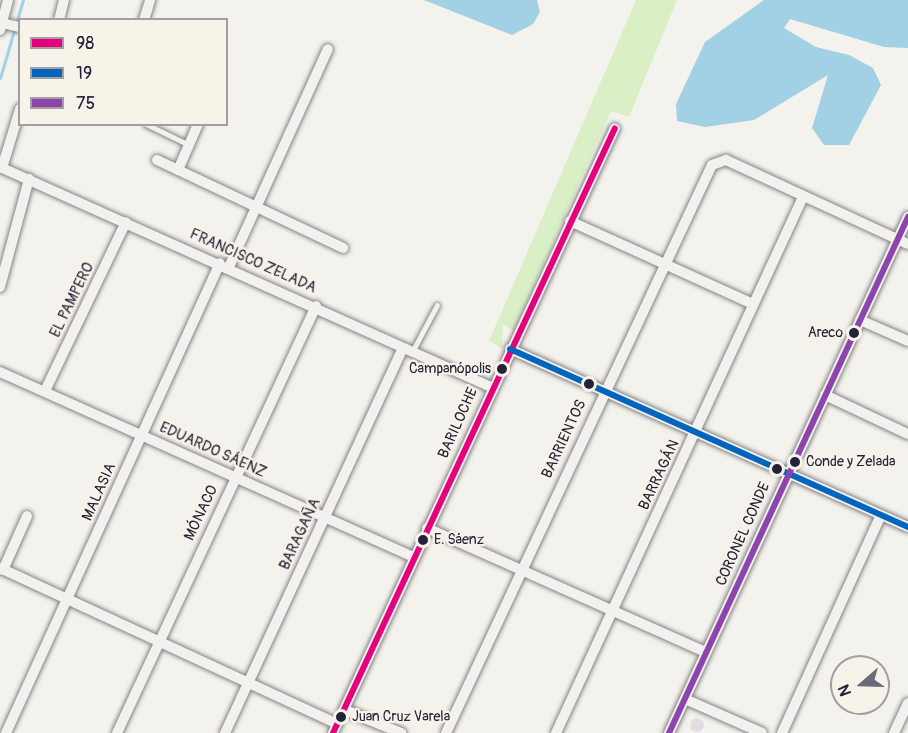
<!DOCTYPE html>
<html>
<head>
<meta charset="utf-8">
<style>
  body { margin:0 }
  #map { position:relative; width:908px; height:733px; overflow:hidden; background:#f4f2ec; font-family:Pangolin,sans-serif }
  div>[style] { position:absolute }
  .green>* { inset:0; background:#daefc6 }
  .water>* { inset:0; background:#a2d0e4 }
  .stream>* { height:3px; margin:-1.5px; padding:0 1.5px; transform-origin:1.5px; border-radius:1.5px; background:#a2d0e4 }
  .building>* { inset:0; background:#e1dde3 }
  .round { border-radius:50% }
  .roads { filter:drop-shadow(0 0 2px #858486) drop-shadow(0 0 2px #858486) }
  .service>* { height:5px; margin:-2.5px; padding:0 2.5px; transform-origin:2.5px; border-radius:2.5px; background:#f2f1ed }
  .minor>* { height:10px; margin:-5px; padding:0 5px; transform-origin:5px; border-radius:5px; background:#f2f1ed }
  .bus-1>* { height:6px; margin:-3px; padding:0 3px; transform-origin:3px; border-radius:3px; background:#e5007d }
  .bus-2>* { height:6px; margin:-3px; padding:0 3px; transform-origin:3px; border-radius:3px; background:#0065bd }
  .bus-3>* { height:6px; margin:-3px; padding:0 3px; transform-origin:3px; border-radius:3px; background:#8e44ad }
  .dots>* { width:16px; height:16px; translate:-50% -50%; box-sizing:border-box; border:3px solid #f7f3e8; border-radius:50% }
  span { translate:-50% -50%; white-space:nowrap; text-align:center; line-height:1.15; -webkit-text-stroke:4.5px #f7f3e8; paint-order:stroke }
  .bus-label { font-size:14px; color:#22223b }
  .right { translate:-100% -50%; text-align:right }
  .left { translate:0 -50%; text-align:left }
  .street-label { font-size:15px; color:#22223b }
  .legend { position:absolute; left:18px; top:18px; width:210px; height:108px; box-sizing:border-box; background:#f7f3e8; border:2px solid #a29fa3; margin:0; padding:8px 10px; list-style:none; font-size:18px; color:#22223b }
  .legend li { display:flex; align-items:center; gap:12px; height:30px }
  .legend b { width:30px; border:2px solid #a29fa3 }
  .north { position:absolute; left:830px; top:655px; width:60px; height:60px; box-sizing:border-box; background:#f7f3e8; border:2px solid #a29fa3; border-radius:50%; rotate:250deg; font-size:16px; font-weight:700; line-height:24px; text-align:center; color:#22223b }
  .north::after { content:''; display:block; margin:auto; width:21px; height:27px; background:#6c6b79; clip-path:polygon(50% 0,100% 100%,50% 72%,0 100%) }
</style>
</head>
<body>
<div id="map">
  <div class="green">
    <div style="clip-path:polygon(636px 0,677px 0,629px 117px,611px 111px,514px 330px,503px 325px,502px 349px,489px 341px)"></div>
  </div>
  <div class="water">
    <div style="clip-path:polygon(424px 0,537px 0,540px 12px,533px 24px,512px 35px)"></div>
    <div style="clip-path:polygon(764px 0,908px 0,908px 48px,884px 47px,790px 19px,784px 28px,816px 47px,849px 55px,873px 68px,881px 85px,849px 145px,824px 145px,812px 128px,828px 75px,754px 120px,705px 127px,677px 121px,676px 104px,705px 42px)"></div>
  </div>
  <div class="stream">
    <div style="left:0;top:78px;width:81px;rotate:-73.6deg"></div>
  </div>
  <div class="building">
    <div class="round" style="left:690px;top:718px;width:14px;height:14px"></div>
  </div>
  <div class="roads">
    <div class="service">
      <div style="left:146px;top:124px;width:48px;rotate:26deg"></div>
      <div style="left:412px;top:352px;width:53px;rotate:-62deg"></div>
    </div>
    <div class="minor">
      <div style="left:59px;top:20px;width:21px;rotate:-76deg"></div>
      <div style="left:144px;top:20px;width:21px;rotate:-73deg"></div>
      <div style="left:2px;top:23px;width:18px;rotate:13deg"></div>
      <div style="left:0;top:30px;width:31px;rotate:-75deg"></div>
      <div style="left:157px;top:160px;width:206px;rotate:25.3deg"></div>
      <div style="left:0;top:167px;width:538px;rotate:24.14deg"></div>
      <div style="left:2px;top:168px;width:62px;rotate:-73deg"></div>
      <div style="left:178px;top:170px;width:50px;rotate:-66.5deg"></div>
      <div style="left:570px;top:221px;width:201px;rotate:24.4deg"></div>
      <div style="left:229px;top:267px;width:239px;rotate:-65.6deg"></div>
      <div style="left:0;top:287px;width:112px;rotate:-75deg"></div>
      <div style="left:860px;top:320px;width:52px;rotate:23.6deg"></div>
      <div style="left:510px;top:349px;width:436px;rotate:24.1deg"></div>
      <div style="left:0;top:372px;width:453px;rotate:24.1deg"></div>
      <div style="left:45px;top:391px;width:187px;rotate:-64.4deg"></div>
      <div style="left:825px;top:395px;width:92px;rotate:25.2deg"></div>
      <div style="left:427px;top:528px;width:305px;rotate:24deg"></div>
      <div style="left:0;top:568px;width:371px;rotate:24.8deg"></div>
      <div style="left:3px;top:570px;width:59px;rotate:-66deg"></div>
      <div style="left:685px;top:699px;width:84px;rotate:23.8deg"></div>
      <div style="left:345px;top:710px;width:61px;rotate:22.3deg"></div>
      <div style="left:6px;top:733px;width:516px;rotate:-65.52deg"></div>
      <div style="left:117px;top:733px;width:471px;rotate:-65deg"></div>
      <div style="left:225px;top:733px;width:424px;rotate:-65.2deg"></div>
      <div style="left:333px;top:733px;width:667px;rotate:-65.01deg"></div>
      <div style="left:446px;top:733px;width:627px;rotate:-64.91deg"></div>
      <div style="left:712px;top:165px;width:15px;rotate:-20deg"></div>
      <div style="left:726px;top:160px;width:200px;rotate:24.8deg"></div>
      <div style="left:556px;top:733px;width:590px;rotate:-65.26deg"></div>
      <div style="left:669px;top:733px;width:569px;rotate:-65.15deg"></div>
      <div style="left:782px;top:733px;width:239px;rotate:-65.6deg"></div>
      <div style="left:894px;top:733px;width:33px;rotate:-65deg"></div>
    </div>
  </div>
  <div class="bus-1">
    <div style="left:333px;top:733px;width:667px;rotate:-65.01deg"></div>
  </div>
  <div class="bus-2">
    <div style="left:510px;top:349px;width:436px;rotate:24.1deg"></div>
  </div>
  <div class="bus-3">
    <div style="left:669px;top:733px;width:569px;rotate:-65.15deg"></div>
  </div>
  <div class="dots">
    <div style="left:854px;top:333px;background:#22223b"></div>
    <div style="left:502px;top:369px;background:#22223b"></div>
    <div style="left:589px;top:384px;background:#22223b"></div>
    <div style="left:795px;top:462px;background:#22223b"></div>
    <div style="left:777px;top:469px;background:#22223b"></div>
    <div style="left:423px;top:540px;background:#22223b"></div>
    <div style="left:341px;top:717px;background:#22223b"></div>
  </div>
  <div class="bus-label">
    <span class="right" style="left:843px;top:333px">Areco</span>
    <span class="right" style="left:491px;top:369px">Campanópolis</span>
    <span class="left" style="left:806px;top:462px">Conde y Zelada</span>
    <span class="left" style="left:434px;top:540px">E. Sáenz</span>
    <span class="left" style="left:352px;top:717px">Juan Cruz Varela</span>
  </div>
  <div class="street-label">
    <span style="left:253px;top:261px;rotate:24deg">FRANCISCO ZELADA</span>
    <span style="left:72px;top:300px;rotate:-64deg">EL PAMPERO</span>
    <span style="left:458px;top:423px;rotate:-66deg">BARILOCHE</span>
    <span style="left:564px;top:439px;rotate:-65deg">BARRIENTOS</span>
    <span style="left:213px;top:450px;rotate:24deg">EDUARDO SÁENZ</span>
    <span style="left:659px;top:475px;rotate:-65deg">BARRAGÁN</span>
    <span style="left:99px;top:492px;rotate:-66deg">MALASIA</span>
    <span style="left:201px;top:513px;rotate:-65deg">MÓNACO</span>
    <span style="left:300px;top:534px;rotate:-65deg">BARAGAÑA</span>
    <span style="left:743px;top:534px;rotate:-66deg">CORONEL CONDE</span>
  </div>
  <ul class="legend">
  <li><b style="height:8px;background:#e5007d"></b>98</li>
  <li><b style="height:8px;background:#0065bd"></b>19</li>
  <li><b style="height:8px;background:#8e44ad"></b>75</li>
  </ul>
  <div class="north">N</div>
</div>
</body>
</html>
